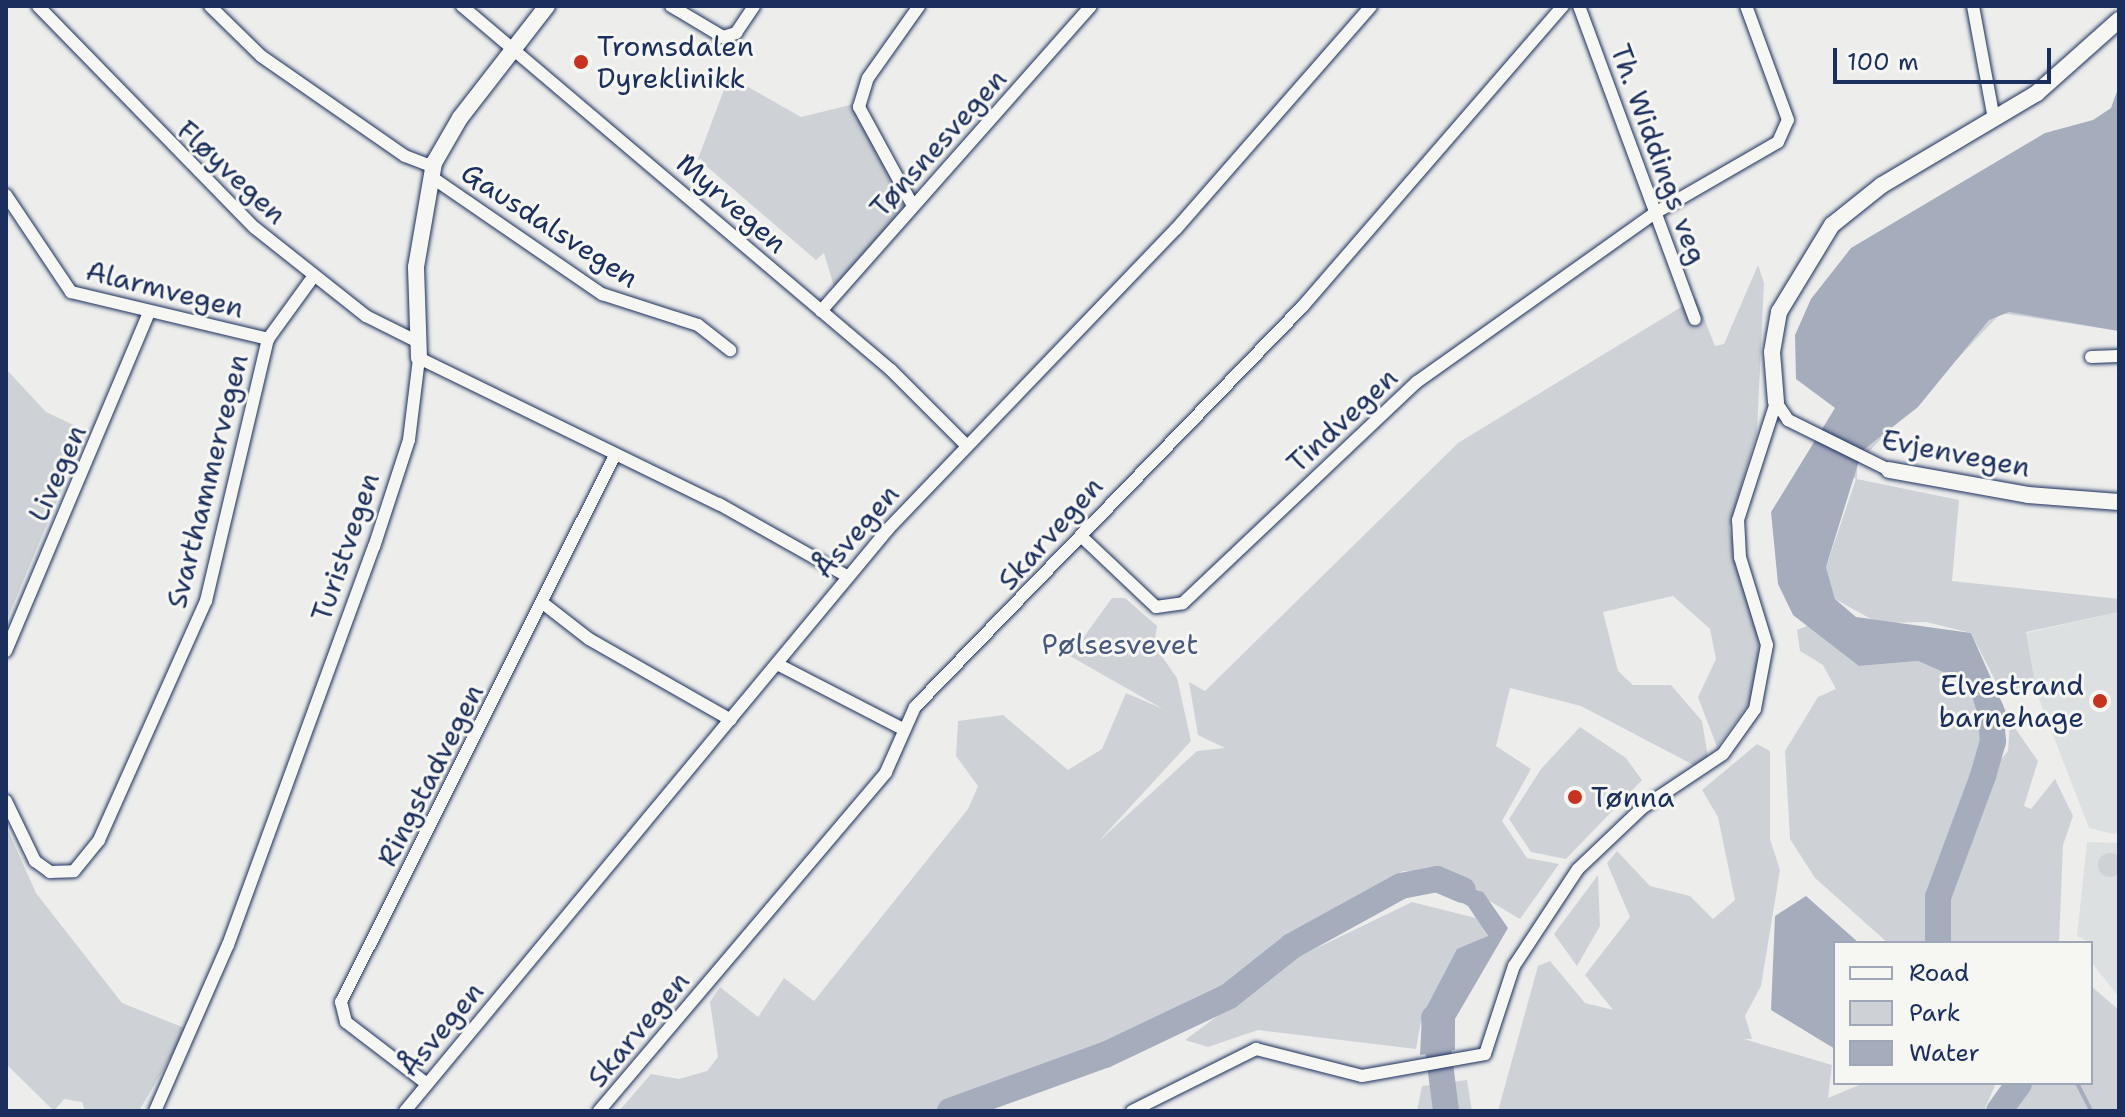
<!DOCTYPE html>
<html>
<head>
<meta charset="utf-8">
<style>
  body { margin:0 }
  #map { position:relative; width:2125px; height:1117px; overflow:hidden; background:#edeeec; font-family:"Shantell Sans",sans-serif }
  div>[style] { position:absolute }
  .built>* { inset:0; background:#dde0e1 }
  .green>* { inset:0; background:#ced2d7 }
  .round { border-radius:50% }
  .water>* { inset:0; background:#a5acbc }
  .stream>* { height:4px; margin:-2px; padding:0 2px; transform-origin:2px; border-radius:2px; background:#a5acbc }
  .river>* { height:26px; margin:-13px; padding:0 13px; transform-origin:13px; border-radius:13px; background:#a5acbc }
  .roads { filter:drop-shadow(0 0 2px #1b2f5e) drop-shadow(0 0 2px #1b2f5e) }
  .minor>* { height:12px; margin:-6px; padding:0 6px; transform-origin:6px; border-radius:6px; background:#f6f6f2 }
  .tertiary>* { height:16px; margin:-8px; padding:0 8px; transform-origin:8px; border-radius:8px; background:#f6f6f2 }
  .dots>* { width:22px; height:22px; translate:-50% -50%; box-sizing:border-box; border:4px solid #f6f6f2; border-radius:50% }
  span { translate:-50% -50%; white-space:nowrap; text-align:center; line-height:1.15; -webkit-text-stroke:6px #f6f6f2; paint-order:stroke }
  .poi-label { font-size:28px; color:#1b2f5e }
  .left { translate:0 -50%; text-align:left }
  .right { translate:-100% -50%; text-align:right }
  .street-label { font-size:28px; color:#1b2f5e }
  .park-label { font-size:28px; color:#48587c }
  .frame { position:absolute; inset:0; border:8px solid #1b2f5e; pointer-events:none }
  .legend { position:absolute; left:1833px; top:941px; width:260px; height:144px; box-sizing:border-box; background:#f6f6f2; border:2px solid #9ea6b7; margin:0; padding:10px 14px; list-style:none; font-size:24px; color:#1b2f5e }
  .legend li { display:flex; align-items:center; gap:16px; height:40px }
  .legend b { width:40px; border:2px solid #9ea6b7 }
  .scale { position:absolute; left:1833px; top:48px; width:218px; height:36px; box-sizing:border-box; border:4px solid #1b2f5e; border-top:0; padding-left:10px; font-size:24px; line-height:28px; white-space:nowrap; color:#1b2f5e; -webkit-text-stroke:6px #f6f6f2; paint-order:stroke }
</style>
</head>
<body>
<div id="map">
  <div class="built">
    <div style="clip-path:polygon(2119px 612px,2119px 833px,2113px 834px,2089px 828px,2027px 668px,2026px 633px)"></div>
    <div style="clip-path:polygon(2087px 842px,2119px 843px,2119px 997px,2091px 962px,2091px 943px,2077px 936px)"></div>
  </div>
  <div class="green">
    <div style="clip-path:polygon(729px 76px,801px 117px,854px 104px,905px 207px,835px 290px,824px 253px,816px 260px,698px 159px)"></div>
    <div style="clip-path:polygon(1758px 265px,1764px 283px,1757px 431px,1729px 528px,1758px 627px,1759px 666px,1750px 702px,1717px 747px,1698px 697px,1716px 659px,1710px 629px,1673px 596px,1603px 612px,1618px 671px,1633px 685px,1671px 685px,1702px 721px,1709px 763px,1703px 770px,1581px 706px,1510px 688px,1496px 746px,1531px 769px,1502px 821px,1527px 858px,1559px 864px,1520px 919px,1439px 871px,1403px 871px,1284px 937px,1227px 985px,1159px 1021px,951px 1111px,619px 1111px,651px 1074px,679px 1079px,707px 1071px,718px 1057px,710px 1002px,720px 987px,758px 1017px,784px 978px,814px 1001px,968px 809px,978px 786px,956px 756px,958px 721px,1003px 715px,1068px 770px,1102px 749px,1126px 693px,1163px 709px,1070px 656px,1112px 598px,1125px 598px,1157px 626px,1154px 645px,1177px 678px,1191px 741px,1098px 842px,1197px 751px,1225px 748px,1198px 735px,1189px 682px,1205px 691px,1458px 443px,1696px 298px,1715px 346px,1724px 344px)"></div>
    <div style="clip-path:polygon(1873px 269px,2119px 331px,2001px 313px,1857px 464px,1857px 479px,1959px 500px,1952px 581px,2119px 599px,2119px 612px,2026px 632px,2035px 684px,2001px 692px,1971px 633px,1926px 622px,1878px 623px,1835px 599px,1826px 567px,1856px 479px,1832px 465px)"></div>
    <div style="clip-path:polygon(6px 369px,46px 412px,86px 431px,6px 622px)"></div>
    <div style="clip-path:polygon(1809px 625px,1859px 666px,1918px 661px,1968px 683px,1986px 743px,1939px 879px,1935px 943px,1888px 943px,1815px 878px,1790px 839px,1785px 751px,1818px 697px,1836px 689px,1823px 665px,1800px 651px,1797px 630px)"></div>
    <div style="clip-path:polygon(2010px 721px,2038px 761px,2024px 806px,2031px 809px,2055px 779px,2073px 816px,2063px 845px,2059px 943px,1940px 943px,1941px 899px,1955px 847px,1985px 778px,2008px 751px)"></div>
    <div style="clip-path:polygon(1580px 727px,1626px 758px,1642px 780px,1566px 859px,1531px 852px,1509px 819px,1541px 769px)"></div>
    <div style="clip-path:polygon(1757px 744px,1770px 751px,1770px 839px,1780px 870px,1761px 986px,1745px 1016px,1752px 1039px,1744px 1039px,1832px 1065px,1828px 1098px,1864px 1083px,1996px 1083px,1984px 1111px,1498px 1111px,1538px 966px,1550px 961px,1585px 1003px,1613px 1010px,1585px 975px,1630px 917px,1607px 863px,1617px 851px,1650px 886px,1690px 896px,1713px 919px,1735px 900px,1718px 817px,1702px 790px)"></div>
    <div style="clip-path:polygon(6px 826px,36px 893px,122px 1003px,187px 1029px,139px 1111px,85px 1111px,82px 1102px,64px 1099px,54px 1111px,6px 1064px)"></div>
    <div class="round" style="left:2098px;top:853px;width:24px;height:24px"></div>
    <div style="clip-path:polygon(1598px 875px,1600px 926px,1577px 966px,1554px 934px)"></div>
    <div style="clip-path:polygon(1412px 902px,1476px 918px,1488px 937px,1422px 1016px,1416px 1049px,1258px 1030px,1208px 1047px,1185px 1040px,1296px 958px)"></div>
    <div style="clip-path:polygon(2091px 986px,2119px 1010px,2119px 1111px,2000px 1111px,2020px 1083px,2091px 1083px)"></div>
    <div style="clip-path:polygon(1467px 1080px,1472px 1111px,1417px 1111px,1422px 1086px)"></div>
  </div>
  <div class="water">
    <div style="clip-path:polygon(2119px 86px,2119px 331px,2009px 312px,1989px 320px,1918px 407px,1862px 451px,1826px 567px,1835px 599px,1856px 617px,1971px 633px,2010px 721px,1986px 743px,1968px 683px,1918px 661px,1859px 666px,1793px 615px,1778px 584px,1771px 512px,1835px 408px,1796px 379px,1795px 335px,1811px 299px,1851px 248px,2045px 133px,2093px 120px,2111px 108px)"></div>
    <div style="clip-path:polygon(1437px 879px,1483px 892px,1508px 928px,1455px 1019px,1455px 1050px,1420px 1055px,1422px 1016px,1457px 949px,1488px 936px,1468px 906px,1436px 889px,1401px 886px)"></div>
    <div style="clip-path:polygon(1806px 896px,1859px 943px,1835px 943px,1835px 1049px,1771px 1010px,1775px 916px)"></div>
  </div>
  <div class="stream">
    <div style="left:2077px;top:1083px;width:31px;rotate:63deg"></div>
  </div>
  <div class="river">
    <div style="left:1938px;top:943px;width:46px;rotate:-90deg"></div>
    <div style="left:1938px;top:897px;width:129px;rotate:-69.6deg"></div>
    <div style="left:1983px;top:776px;width:36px;rotate:-74deg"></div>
    <div style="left:1993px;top:741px;width:33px;rotate:-95deg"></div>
    <div style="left:1434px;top:1018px;width:94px;rotate:82.6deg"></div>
    <div style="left:950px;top:1111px;width:165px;rotate:-19.9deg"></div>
    <div style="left:1105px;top:1055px;width:137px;rotate:-25.4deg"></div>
    <div style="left:1229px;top:996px;width:80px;rotate:-38.4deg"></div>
    <div style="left:1292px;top:946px;width:124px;rotate:-28.8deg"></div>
    <div style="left:1401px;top:886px;width:37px;rotate:-11deg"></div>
    <div style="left:1437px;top:879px;width:28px;rotate:23deg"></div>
    <div style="left:1999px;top:1111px;width:34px;rotate:-54deg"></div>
  </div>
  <div class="roads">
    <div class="minor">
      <div style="left:38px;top:6px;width:310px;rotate:45.7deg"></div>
      <div style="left:255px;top:228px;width:142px;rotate:38.4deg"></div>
      <div style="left:366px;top:316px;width:58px;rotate:26.6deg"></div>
      <div style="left:210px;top:6px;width:71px;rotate:44.4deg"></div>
      <div style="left:261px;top:56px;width:175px;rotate:34.8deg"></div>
      <div style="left:405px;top:156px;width:30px;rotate:21deg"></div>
      <div style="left:462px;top:6px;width:563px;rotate:40.31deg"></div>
      <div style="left:891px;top:370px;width:105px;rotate:45deg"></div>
      <div style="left:671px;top:6px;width:61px;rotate:30.8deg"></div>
      <div style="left:723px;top:37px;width:14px;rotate:-17deg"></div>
      <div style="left:736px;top:33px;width:32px;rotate:-56deg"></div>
      <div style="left:1579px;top:6px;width:334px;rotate:69.7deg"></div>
      <div style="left:1973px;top:6px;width:115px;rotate:79.5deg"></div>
      <div style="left:430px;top:176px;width:209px;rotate:34.5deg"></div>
      <div style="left:602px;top:294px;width:101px;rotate:17.9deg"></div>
      <div style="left:698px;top:325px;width:41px;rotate:38deg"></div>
      <div style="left:6px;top:195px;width:117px;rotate:56.2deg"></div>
      <div style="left:71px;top:292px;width:203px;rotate:13.4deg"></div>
      <div style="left:913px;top:206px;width:113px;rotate:-118.6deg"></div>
      <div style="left:859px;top:107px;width:30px;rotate:-73deg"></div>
      <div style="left:868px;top:78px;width:88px;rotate:-54.7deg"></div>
      <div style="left:821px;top:311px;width:407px;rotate:-48.5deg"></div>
      <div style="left:2091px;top:357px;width:28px;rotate:-2deg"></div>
      <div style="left:419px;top:358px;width:334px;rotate:26deg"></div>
      <div style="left:719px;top:504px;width:147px;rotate:29.4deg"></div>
      <div style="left:1776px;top:402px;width:22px;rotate:56deg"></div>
      <div style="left:1788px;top:420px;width:113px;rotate:26.3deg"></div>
      <div style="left:1082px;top:537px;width:102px;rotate:43.4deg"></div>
      <div style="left:1156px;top:607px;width:27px;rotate:-8deg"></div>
      <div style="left:1183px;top:603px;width:322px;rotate:-43.4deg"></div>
      <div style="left:1417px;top:382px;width:292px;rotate:-35.4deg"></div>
      <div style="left:1655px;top:213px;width:142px;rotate:-30deg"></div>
      <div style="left:1778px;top:142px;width:24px;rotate:-66deg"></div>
      <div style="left:1788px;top:120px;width:121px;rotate:-110.2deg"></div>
      <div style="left:544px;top:604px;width:57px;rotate:37.9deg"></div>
      <div style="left:589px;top:639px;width:163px;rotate:29.7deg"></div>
      <div style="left:6px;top:651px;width:367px;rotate:-67.1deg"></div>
      <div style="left:779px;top:665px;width:137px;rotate:27.3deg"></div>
      <div style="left:6px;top:801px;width:67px;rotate:64.2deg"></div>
      <div style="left:35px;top:861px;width:19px;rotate:36deg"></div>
      <div style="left:50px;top:872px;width:24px;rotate:-2deg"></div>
      <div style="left:74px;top:871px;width:40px;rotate:-51deg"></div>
      <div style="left:99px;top:840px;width:262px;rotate:-65.9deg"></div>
      <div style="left:206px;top:601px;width:269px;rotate:-76.7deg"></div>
      <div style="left:268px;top:339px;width:77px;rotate:-54deg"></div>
      <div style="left:427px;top:1084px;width:102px;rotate:-142.6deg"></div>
      <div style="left:346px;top:1022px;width:21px;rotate:-104deg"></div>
      <div style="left:341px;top:1002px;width:610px;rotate:-63.39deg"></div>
      <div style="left:155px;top:1111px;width:181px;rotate:-66.3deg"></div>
      <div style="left:228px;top:945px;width:424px;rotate:-69.9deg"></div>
      <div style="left:374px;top:547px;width:113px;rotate:-71.9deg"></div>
      <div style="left:409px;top:440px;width:83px;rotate:-83deg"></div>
      <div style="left:405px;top:1111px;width:758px;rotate:-50.3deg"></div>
      <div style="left:889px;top:528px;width:414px;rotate:-46.2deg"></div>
      <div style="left:1176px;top:229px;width:296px;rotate:-48.8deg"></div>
      <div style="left:599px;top:1111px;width:444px;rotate:-49.7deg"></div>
      <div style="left:886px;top:772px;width:71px;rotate:-66deg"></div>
      <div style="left:915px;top:707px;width:558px;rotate:-45.94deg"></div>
      <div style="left:1303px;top:306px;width:397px;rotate:-49.1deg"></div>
      <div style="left:1132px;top:1111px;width:139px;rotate:-26.6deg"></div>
      <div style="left:1256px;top:1049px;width:109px;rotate:14.3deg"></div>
      <div style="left:1362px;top:1076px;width:125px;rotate:-10.1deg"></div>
      <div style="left:1485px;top:1054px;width:93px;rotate:-71.8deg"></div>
      <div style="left:1514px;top:966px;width:116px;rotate:-56.6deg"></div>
      <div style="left:1578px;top:869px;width:88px;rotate:-43.6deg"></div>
      <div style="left:1642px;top:808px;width:97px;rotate:-33.7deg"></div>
      <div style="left:1723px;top:754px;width:55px;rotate:-54.6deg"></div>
      <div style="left:1755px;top:709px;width:65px;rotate:-79.4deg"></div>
      <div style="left:1767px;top:645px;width:92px;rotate:-107.1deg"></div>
      <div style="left:1740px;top:557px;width:37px;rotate:-93deg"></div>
      <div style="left:1738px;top:520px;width:124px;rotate:-72.1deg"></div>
    </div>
    <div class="tertiary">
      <div style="left:419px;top:358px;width:91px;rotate:-91.9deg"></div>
      <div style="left:416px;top:267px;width:106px;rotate:-80.2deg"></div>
      <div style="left:434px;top:163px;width:52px;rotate:-60deg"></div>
      <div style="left:460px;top:118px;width:142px;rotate:-52.2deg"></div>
      <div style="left:1776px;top:402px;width:50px;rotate:-94.6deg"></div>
      <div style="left:1772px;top:352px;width:41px;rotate:-80.1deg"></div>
      <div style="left:1779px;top:312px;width:102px;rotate:-58.7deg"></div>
      <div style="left:1832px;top:225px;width:64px;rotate:-38.7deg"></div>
      <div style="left:1882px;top:185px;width:180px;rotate:-30.7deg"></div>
      <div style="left:2037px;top:93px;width:110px;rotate:-41.7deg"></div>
      <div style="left:1889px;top:470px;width:141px;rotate:10.2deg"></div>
      <div style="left:2028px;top:495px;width:91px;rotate:4.4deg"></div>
    </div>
  </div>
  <div class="dots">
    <div style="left:581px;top:62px;background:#c8321e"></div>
    <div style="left:2100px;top:701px;background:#c8321e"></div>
    <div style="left:1575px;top:797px;background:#c8321e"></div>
  </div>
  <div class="poi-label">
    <span class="left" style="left:597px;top:62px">Tromsdalen<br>Dyreklinikk</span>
    <span class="right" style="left:2084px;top:701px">Elvestrand<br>barnehage</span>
    <span class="left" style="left:1591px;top:797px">Tønna</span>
  </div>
  <div class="street-label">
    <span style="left:938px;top:143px;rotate:-48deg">Tønsnesvegen</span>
    <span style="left:1659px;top:154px;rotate:70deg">Th. Widdings veg</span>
    <span style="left:232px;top:172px;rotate:43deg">Fløyvegen</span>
    <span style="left:732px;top:203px;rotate:41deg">Myrvegen</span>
    <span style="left:550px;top:225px;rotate:33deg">Gausdalsvegen</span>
    <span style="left:165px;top:289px;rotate:14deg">Alarmvegen</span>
    <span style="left:1342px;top:420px;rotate:-43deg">Tindvegen</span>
    <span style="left:1956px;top:453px;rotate:11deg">Evjenvegen</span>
    <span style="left:57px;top:473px;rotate:-66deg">Livegen</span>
    <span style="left:207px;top:481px;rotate:-76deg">Svarthammervegen</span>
    <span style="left:856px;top:531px;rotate:-49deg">Åsvegen</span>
    <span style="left:1050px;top:533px;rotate:-48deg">Skarvegen</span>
    <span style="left:345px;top:547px;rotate:-71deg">Turistvegen</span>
    <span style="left:430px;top:775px;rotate:-63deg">Ringstadvegen</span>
    <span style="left:441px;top:1029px;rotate:-50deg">Åsvegen</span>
    <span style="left:638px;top:1029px;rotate:-50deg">Skarvegen</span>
  </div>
  <div class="park-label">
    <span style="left:1120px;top:644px">Pølsesvevet</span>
  </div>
  <div class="frame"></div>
  <ul class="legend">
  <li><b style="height:10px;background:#f6f6f2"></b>Road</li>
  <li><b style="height:22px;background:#ced2d7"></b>Park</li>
  <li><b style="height:22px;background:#a5acbc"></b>Water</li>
  </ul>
  <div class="scale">100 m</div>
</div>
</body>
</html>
